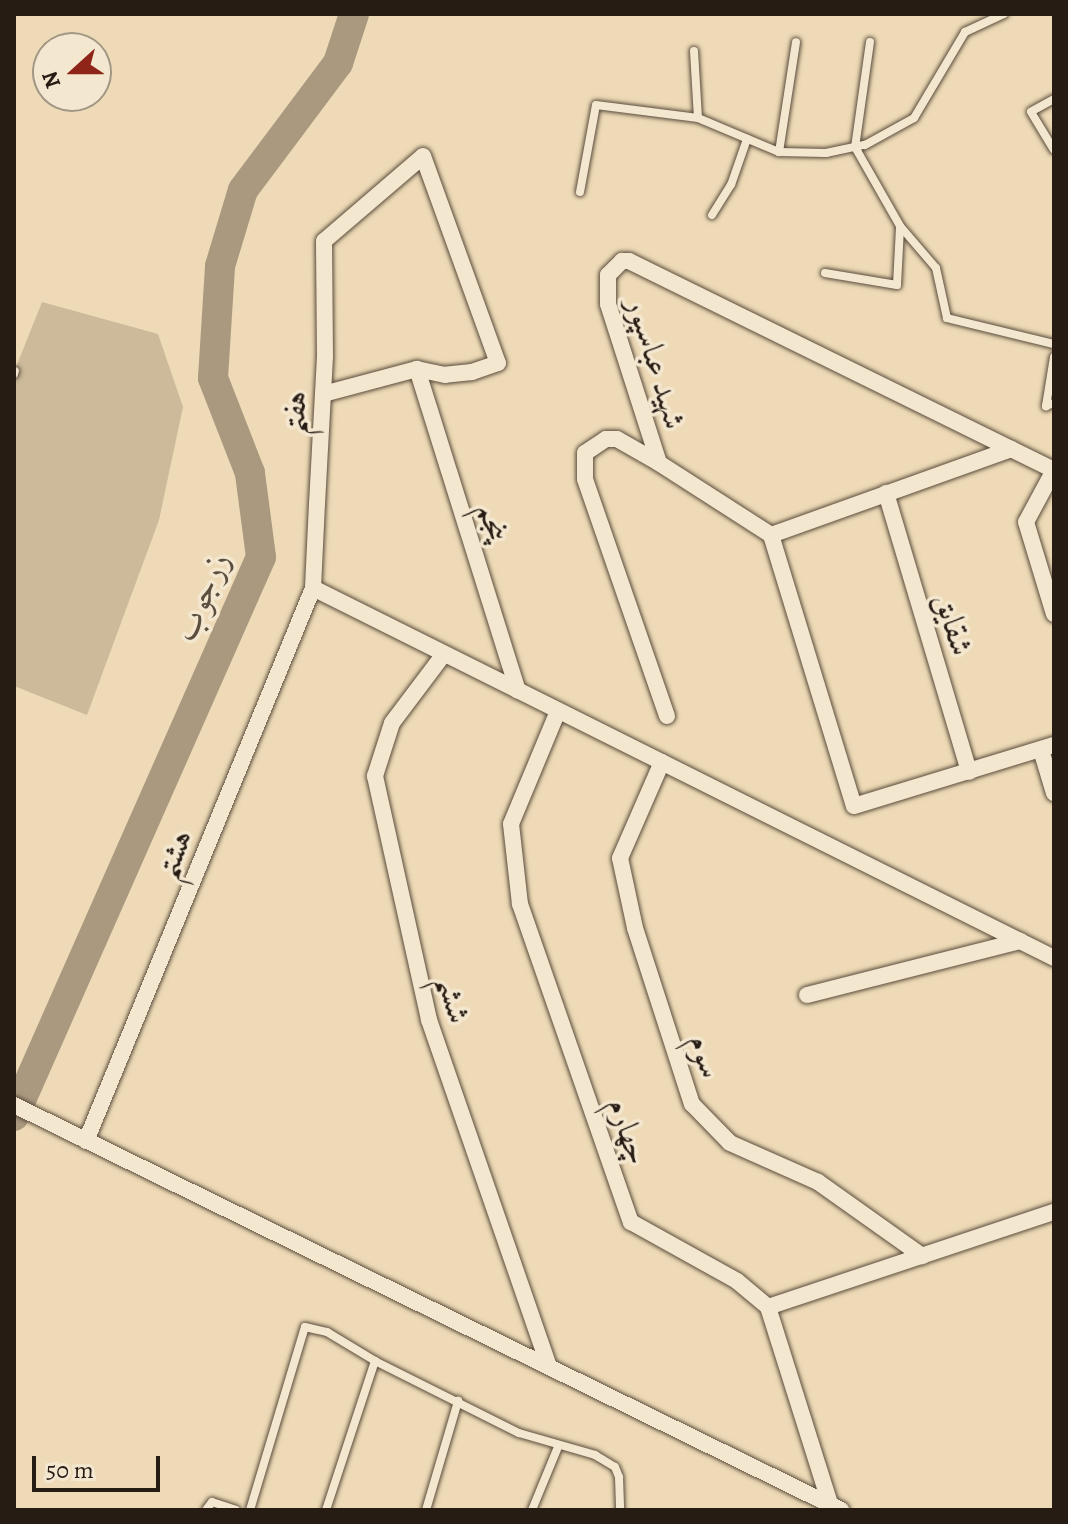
<!DOCTYPE html>
<html>
<head>
<meta charset="utf-8">
<style>
  body { margin:0 }
  #map { position:relative; width:1068px; height:1524px; overflow:hidden; background:#eedab6; font-family:Alegreya,Amiri,serif }
  div>[style] { position:absolute }
  .green>* { inset:0; background:#ccba9a }
  .river>* { height:30px; margin:-15px; padding:0 15px; transform-origin:15px; border-radius:15px; background:#aa997f }
  .roads { filter:drop-shadow(0 0 2px #594c3c) drop-shadow(0 0 2px #594c3c) }
  .lane>* { height:8px; margin:-4px; padding:0 4px; transform-origin:4px; border-radius:4px; background:#f4e7d0 }
  .street>* { height:16px; margin:-8px; padding:0 8px; transform-origin:8px; border-radius:8px; background:#f4e7d0 }
  span { translate:-50% -50%; white-space:nowrap; text-align:center; line-height:1.15; -webkit-text-stroke:7px #f4e7d0; paint-order:stroke }
  .street-label { font-size:32px; color:#271c14 }
  .water-label { font-size:34px; color:#5b4e3f; font-style:italic }
  .frame { position:absolute; inset:0; border:16px solid #271c14; pointer-events:none }
  .north { position:absolute; left:32px; top:32px; width:80px; height:80px; box-sizing:border-box; background:#f4e7d0; border:2px solid #a29685; border-radius:50%; rotate:249deg; font-size:22px; font-weight:700; line-height:32px; text-align:center; color:#271c14 }
  .north::after { content:''; display:block; margin:auto; width:28px; height:36px; background:#8f2418; clip-path:polygon(50% 0,100% 100%,50% 72%,0 100%) }
  .scale { position:absolute; left:32px; top:1456px; width:128px; height:36px; box-sizing:border-box; border:4px solid #271c14; border-top:0; padding-left:10px; font-size:24px; line-height:28px; white-space:nowrap; color:#271c14; -webkit-text-stroke:6px #f4e7d0; paint-order:stroke }
</style>
</head>
<body>
<div id="map">
  <div class="green">
    <div style="clip-path:polygon(42px 302px,158px 334px,183px 407px,159px 520px,87px 715px,14px 686px,14px 372px)"></div>
  </div>
  <div class="river">
    <div style="left:14px;top:1116px;width:611px;rotate:-66.16deg"></div>
    <div style="left:261px;top:557px;width:85px;rotate:-97.5deg"></div>
    <div style="left:250px;top:473px;width:102px;rotate:-111.3deg"></div>
    <div style="left:213px;top:378px;width:112px;rotate:-86.4deg"></div>
    <div style="left:220px;top:266px;width:79px;rotate:-73.2deg"></div>
    <div style="left:243px;top:190px;width:159px;rotate:-53.2deg"></div>
    <div style="left:338px;top:63px;width:52px;rotate:-71.9deg"></div>
  </div>
  <div class="roads">
    <div class="lane">
      <div style="left:870px;top:42px;width:106px;rotate:98.1deg"></div>
      <div style="left:855px;top:147px;width:91px;rotate:60.3deg"></div>
      <div style="left:900px;top:226px;width:55px;rotate:49.4deg"></div>
      <div style="left:936px;top:268px;width:51px;rotate:77.6deg"></div>
      <div style="left:947px;top:318px;width:110px;rotate:13.7deg"></div>
      <div style="left:694px;top:51px;width:67px;rotate:86.6deg"></div>
      <div style="left:1054px;top:99px;width:26px;rotate:151deg"></div>
      <div style="left:1031px;top:112px;width:44px;rotate:58.8deg"></div>
      <div style="left:779px;top:152px;width:111px;rotate:-81.2deg"></div>
      <div style="left:580px;top:192px;width:88px;rotate:-79.6deg"></div>
      <div style="left:596px;top:105px;width:103px;rotate:7.3deg"></div>
      <div style="left:698px;top:118px;width:88px;rotate:22.8deg"></div>
      <div style="left:779px;top:152px;width:47px;rotate:1.2deg"></div>
      <div style="left:826px;top:153px;width:40px;rotate:-12deg"></div>
      <div style="left:865px;top:145px;width:56px;rotate:-28.9deg"></div>
      <div style="left:914px;top:118px;width:100px;rotate:-59.3deg"></div>
      <div style="left:965px;top:32px;width:43px;rotate:-24.8deg"></div>
      <div style="left:712px;top:215px;width:36px;rotate:-58deg"></div>
      <div style="left:731px;top:185px;width:49px;rotate:-70.8deg"></div>
      <div style="left:825px;top:273px;width:73px;rotate:9.5deg"></div>
      <div style="left:897px;top:285px;width:58px;rotate:-87deg"></div>
      <div style="left:1054px;top:357px;width:50px;rotate:99.3deg"></div>
      <div style="left:1046px;top:406px;width:9px;rotate:-21deg"></div>
      <div style="left:14px;top:374px;width:3px;rotate:-72deg"></div>
      <div style="left:206px;top:1510px;width:10px;rotate:-53deg"></div>
      <div style="left:212px;top:1502px;width:25px;rotate:18deg"></div>
      <div style="left:250px;top:1510px;width:191px;rotate:-73.3deg"></div>
      <div style="left:305px;top:1327px;width:23px;rotate:13deg"></div>
      <div style="left:327px;top:1332px;width:56px;rotate:31.1deg"></div>
      <div style="left:375px;top:1361px;width:161px;rotate:26.6deg"></div>
      <div style="left:519px;top:1433px;width:79px;rotate:16.1deg"></div>
      <div style="left:595px;top:1455px;width:23px;rotate:31deg"></div>
      <div style="left:615px;top:1467px;width:11px;rotate:68deg"></div>
      <div style="left:619px;top:1477px;width:33px;rotate:88deg"></div>
      <div style="left:326px;top:1510px;width:157px;rotate:-71.8deg"></div>
      <div style="left:426px;top:1510px;width:114px;rotate:-73.6deg"></div>
      <div style="left:532px;top:1510px;width:68px;rotate:-67.6deg"></div>
    </div>
    <div class="street">
      <div style="left:417px;top:369px;width:337px;rotate:72.6deg"></div>
      <div style="left:659px;top:463px;width:167px;rotate:-107.8deg"></div>
      <div style="left:608px;top:304px;width:29px;rotate:-90deg"></div>
      <div style="left:608px;top:275px;width:20px;rotate:-45deg"></div>
      <div style="left:622px;top:261px;width:7px"></div>
      <div style="left:629px;top:261px;width:474px;rotate:26.2deg"></div>
      <div style="left:1054px;top:470px;width:59px;rotate:118.3deg"></div>
      <div style="left:1026px;top:522px;width:96px;rotate:73.1deg"></div>
      <div style="left:886px;top:493px;width:291px;rotate:73.4deg"></div>
      <div style="left:771px;top:535px;width:255px;rotate:-19.7deg"></div>
      <div style="left:313px;top:588px;width:828px;rotate:26.53deg"></div>
      <div style="left:444px;top:654px;width:86px;rotate:127deg"></div>
      <div style="left:392px;top:723px;width:56px;rotate:107.8deg"></div>
      <div style="left:375px;top:776px;width:250px;rotate:77.5deg"></div>
      <div style="left:429px;top:1020px;width:364px;rotate:70.9deg"></div>
      <div style="left:558px;top:711px;width:122px;rotate:112.6deg"></div>
      <div style="left:511px;top:824px;width:81px;rotate:83.6deg"></div>
      <div style="left:520px;top:904px;width:337px;rotate:70.8deg"></div>
      <div style="left:631px;top:1222px;width:121px;rotate:29.1deg"></div>
      <div style="left:737px;top:1281px;width:40px;rotate:40deg"></div>
      <div style="left:768px;top:1307px;width:207px;rotate:72.5deg"></div>
      <div style="left:667px;top:716px;width:251px;rotate:-109.1deg"></div>
      <div style="left:585px;top:479px;width:26px;rotate:-90deg"></div>
      <div style="left:585px;top:453px;width:25px;rotate:-34deg"></div>
      <div style="left:606px;top:439px;width:11px"></div>
      <div style="left:617px;top:439px;width:48px;rotate:29.7deg"></div>
      <div style="left:659px;top:463px;width:133px;rotate:32.7deg"></div>
      <div style="left:771px;top:535px;width:283px;rotate:73deg"></div>
      <div style="left:854px;top:806px;width:209px;rotate:-17deg"></div>
      <div style="left:1041px;top:750px;width:45px;rotate:73.2deg"></div>
      <div style="left:662px;top:762px;width:105px;rotate:113.6deg"></div>
      <div style="left:620px;top:858px;width:72px;rotate:77.9deg"></div>
      <div style="left:635px;top:928px;width:185px;rotate:72.1deg"></div>
      <div style="left:692px;top:1104px;width:54px;rotate:45.7deg"></div>
      <div style="left:730px;top:1143px;width:96px;rotate:23.9deg"></div>
      <div style="left:818px;top:1182px;width:128px;rotate:35.4deg"></div>
      <div style="left:807px;top:995px;width:220px;rotate:-14.2deg"></div>
      <div style="left:14px;top:1105px;width:921px;rotate:26.09deg"></div>
      <div style="left:86px;top:1141px;width:598px;rotate:-67.68deg"></div>
      <div style="left:313px;top:588px;width:84px;rotate:-87.3deg"></div>
      <div style="left:317px;top:504px;width:110px;rotate:-86.9deg"></div>
      <div style="left:323px;top:394px;width:37px;rotate:-87deg"></div>
      <div style="left:325px;top:357px;width:116px;rotate:-90.5deg"></div>
      <div style="left:324px;top:241px;width:130px;rotate:-40.6deg"></div>
      <div style="left:423px;top:156px;width:220px;rotate:70.1deg"></div>
      <div style="left:498px;top:363px;width:28px;rotate:161deg"></div>
      <div style="left:472px;top:372px;width:27px;rotate:174deg"></div>
      <div style="left:445px;top:375px;width:29px;rotate:-168deg"></div>
      <div style="left:417px;top:369px;width:97px;rotate:165.1deg"></div>
      <div style="left:768px;top:1307px;width:301px;rotate:-18.4deg"></div>
    </div>
  </div>
  <div class="street-label">
    <span style="left:657px;top:363px;rotate:73deg">شهید عباسپور</span>
    <span style="left:294px;top:413px;rotate:-87deg">هفتم</span>
    <span style="left:494px;top:522px;rotate:73deg">پنجم</span>
    <span style="left:954px;top:624px;rotate:73deg">شقایق</span>
    <span style="left:173px;top:854px;rotate:-68deg">هشتم</span>
    <span style="left:454px;top:999px;rotate:75deg">ششم</span>
    <span style="left:706px;top:1056px;rotate:72deg">سوم</span>
    <span style="left:629px;top:1131px;rotate:71deg">چهارم</span>
  </div>
  <div class="water-label">
    <span style="left:201px;top:596px;rotate:-67deg">زرجوب</span>
  </div>
  <div class="frame"></div>
  <div class="north">N</div>
  <div class="scale">50 m</div>
</div>
</body>
</html>
